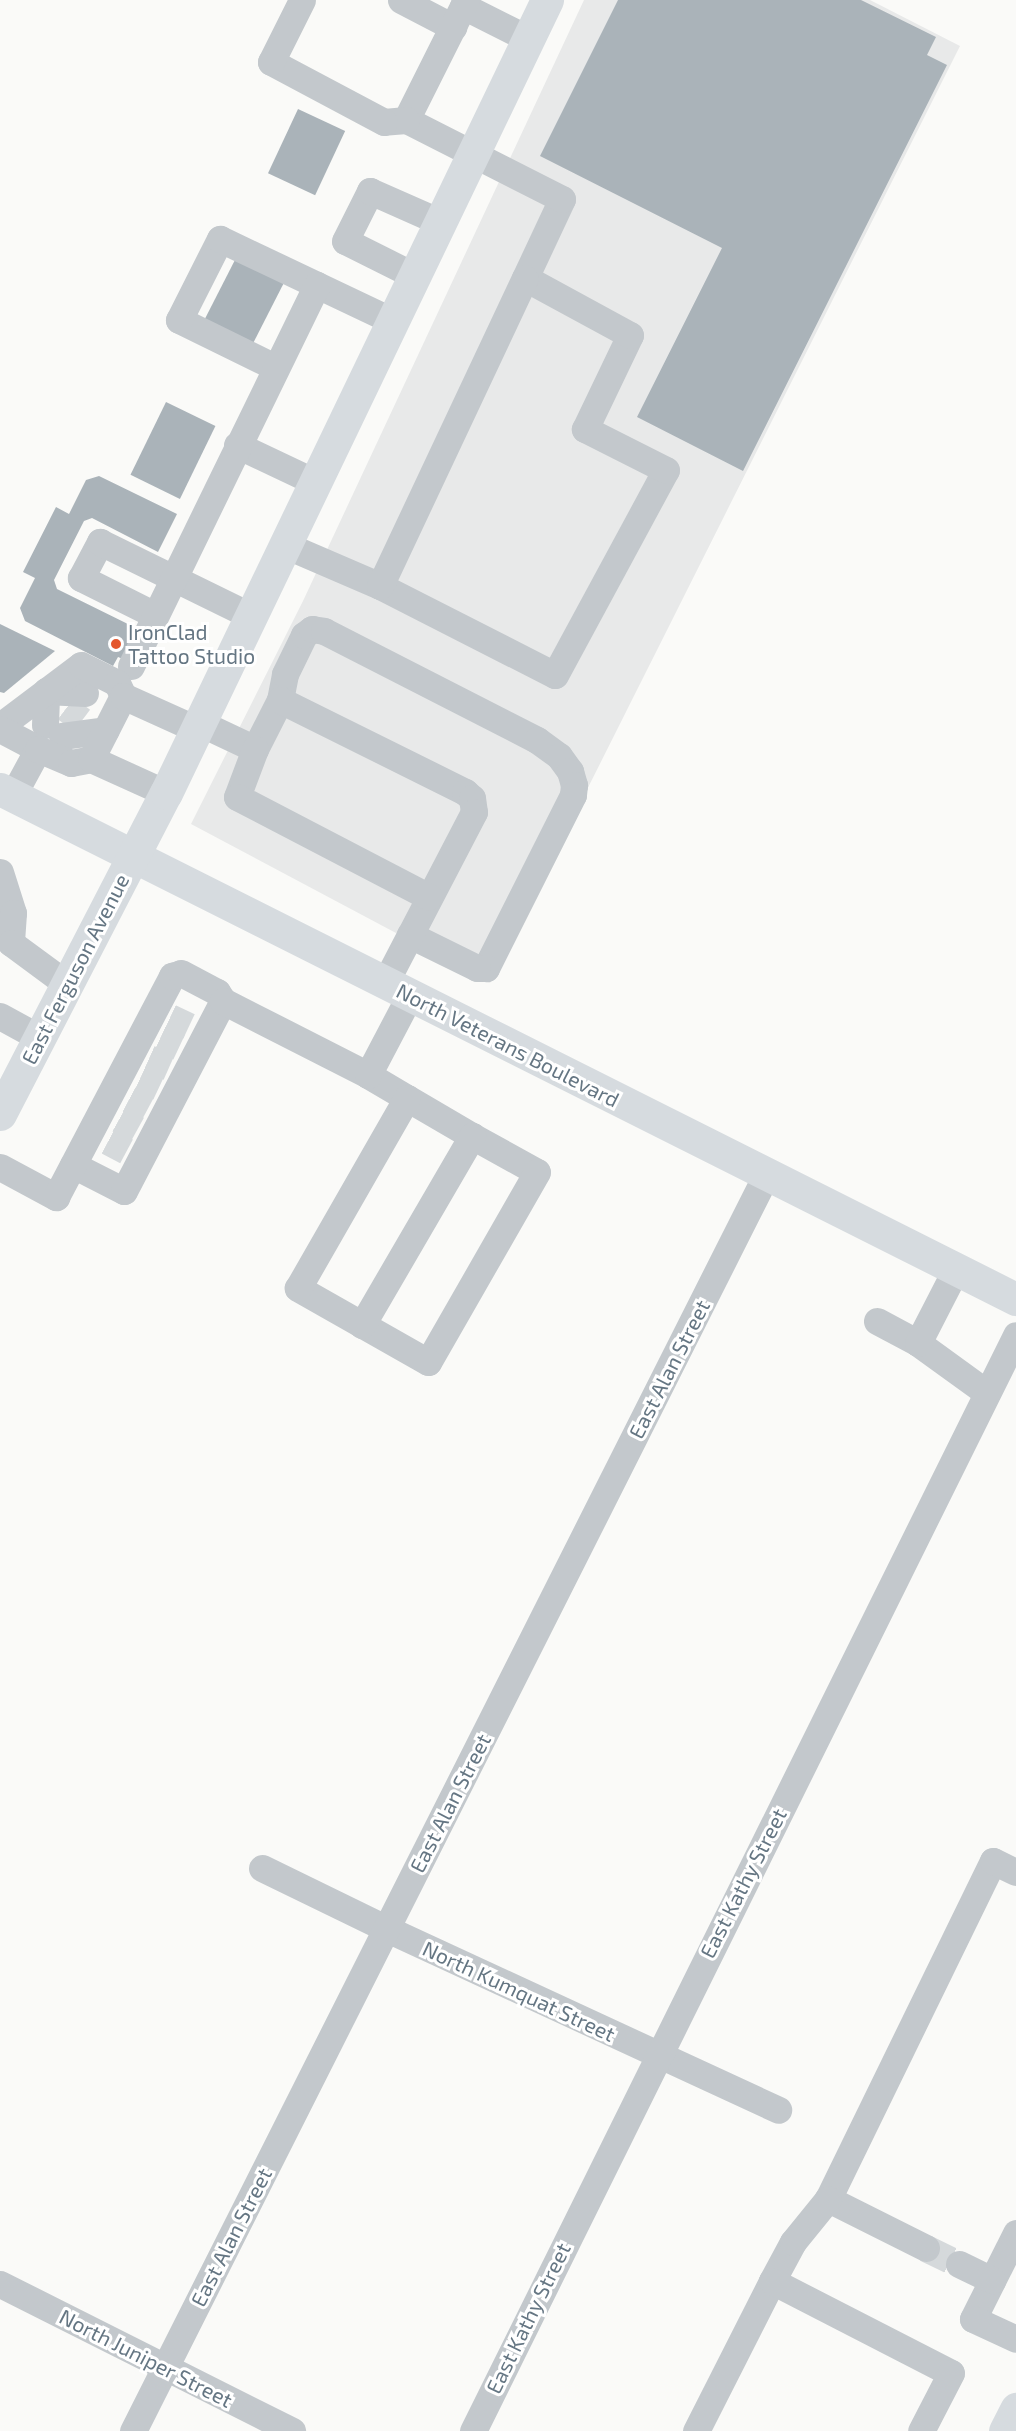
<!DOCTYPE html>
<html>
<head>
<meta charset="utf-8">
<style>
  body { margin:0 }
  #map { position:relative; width:1016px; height:2431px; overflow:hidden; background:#fafaf8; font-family:"Exo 2",sans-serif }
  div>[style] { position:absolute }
  .built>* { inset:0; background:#e8e9e9 }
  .building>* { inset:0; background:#aab3b9; transform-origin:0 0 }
  .minor-tunnel>* { height:27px; margin-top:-13.5px; transform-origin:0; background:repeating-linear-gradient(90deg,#d5d9db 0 27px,transparent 0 41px) }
  .minor>* { height:27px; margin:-13.5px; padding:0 13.5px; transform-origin:13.5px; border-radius:13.5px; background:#c3c8cc }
  .major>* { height:33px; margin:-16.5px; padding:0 16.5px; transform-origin:16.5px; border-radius:16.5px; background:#d6dbdf }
  .dots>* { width:16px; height:16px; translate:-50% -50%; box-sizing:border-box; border:3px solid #fff; border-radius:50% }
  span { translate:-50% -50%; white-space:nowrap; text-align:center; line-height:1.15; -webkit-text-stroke:6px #fff; paint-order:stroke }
  .poi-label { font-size:21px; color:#657683 }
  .left { translate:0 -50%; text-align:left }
  .street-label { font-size:21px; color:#657683 }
</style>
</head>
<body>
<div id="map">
  <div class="built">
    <div style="clip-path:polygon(584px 0,870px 0,960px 46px,490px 983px,191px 824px,303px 601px)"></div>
  </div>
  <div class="building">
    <div style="clip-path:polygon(618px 0,861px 0,936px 37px,927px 55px,947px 65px,743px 471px,637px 417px,722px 248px,540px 156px)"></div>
    <div style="left:298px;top:109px;width:52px;height:71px;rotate:25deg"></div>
    <div style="left:238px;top:254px;width:54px;height:75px;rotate:27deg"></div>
    <div style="left:166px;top:402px;width:55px;height:81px;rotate:26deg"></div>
    <div style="clip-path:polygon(99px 476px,177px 514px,158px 552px,92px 518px,84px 521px,54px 580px,57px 589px,138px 629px,123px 659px,118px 657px,113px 666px,25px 621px,20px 608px,35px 578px,23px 572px,56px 507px,69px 514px,86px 480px)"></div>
    <div style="clip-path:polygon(0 624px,55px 651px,4px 693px,0 692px)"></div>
  </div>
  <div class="minor-tunnel">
    <div style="left:66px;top:708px;width:20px;rotate:37deg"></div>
    <div style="left:170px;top:1017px;width:21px;rotate:25deg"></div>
    <div style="left:160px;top:1038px;width:21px;rotate:25deg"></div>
    <div style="left:149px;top:1058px;width:22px;rotate:24deg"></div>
    <div style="left:140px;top:1078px;width:21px;rotate:25deg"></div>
    <div style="left:129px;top:1099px;width:21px;rotate:28deg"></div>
    <div style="left:119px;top:1119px;width:21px;rotate:29deg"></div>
    <div style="left:108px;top:1141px;width:21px;rotate:28deg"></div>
    <div style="left:926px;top:2248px;width:37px;rotate:26deg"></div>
  </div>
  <div class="minor">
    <div style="left:401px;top:0;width:59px;rotate:27.4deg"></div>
    <div style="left:463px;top:6px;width:74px;rotate:26.6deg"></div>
    <div style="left:406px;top:120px;width:134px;rotate:-63.4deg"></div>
    <div style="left:415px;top:276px;width:78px;rotate:-153.4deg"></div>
    <div style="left:345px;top:241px;width:56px;rotate:-63.4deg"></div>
    <div style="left:370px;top:191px;width:77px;rotate:23.9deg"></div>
    <div style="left:275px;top:367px;width:107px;rotate:-153.9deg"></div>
    <div style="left:179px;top:320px;width:91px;rotate:-63.2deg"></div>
    <div style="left:220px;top:239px;width:191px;rotate:25.4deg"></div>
    <div style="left:237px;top:445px;width:86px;rotate:25.4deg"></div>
    <div style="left:285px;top:545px;width:103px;rotate:23.3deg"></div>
    <div style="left:380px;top:586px;width:196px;rotate:27deg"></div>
    <div style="left:555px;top:675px;width:233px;rotate:-61.6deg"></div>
    <div style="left:666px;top:470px;width:91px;rotate:-153.2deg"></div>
    <div style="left:585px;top:429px;width:104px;rotate:-64.4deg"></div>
    <div style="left:630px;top:335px;width:119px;rotate:-151.5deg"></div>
    <div style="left:525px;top:278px;width:87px;rotate:-64.9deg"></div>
    <div style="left:562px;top:199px;width:175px;rotate:-153.1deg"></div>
    <div style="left:406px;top:120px;width:22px;rotate:175deg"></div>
    <div style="left:384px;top:122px;width:128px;rotate:-152deg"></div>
    <div style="left:271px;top:62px;width:69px;rotate:-63.4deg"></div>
    <div style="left:380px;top:586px;width:340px;rotate:-64.8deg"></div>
    <div style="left:155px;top:615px;width:83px;rotate:-153.4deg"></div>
    <div style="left:81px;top:578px;width:41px;rotate:-62.2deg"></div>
    <div style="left:100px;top:542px;width:168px;rotate:26.1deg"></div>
    <div style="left:131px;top:666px;width:424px;rotate:-64deg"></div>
    <div style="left:46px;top:691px;width:39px;rotate:3deg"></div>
    <div style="left:280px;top:700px;width:26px;rotate:-79deg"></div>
    <div style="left:285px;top:674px;width:43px;rotate:-64deg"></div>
    <div style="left:304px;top:635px;width:10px;rotate:-37deg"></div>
    <div style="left:312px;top:629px;width:12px;rotate:9deg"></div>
    <div style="left:324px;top:631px;width:239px;rotate:27.1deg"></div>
    <div style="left:537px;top:740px;width:27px;rotate:36deg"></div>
    <div style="left:559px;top:756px;width:19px;rotate:54deg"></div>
    <div style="left:570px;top:771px;width:15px;rotate:74deg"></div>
    <div style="left:574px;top:785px;width:10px;rotate:96deg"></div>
    <div style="left:573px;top:795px;width:194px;rotate:116.7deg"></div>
    <div style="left:486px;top:968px;width:9px;rotate:180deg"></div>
    <div style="left:477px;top:968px;width:75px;rotate:-153.8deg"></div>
    <div style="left:200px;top:723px;width:61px;rotate:25.3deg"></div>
    <div style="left:255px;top:749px;width:55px;rotate:-63deg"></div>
    <div style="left:280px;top:700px;width:207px;rotate:26.4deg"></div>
    <div style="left:465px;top:792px;width:9px;rotate:41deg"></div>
    <div style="left:472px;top:798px;width:14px;rotate:82deg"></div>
    <div style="left:474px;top:812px;width:193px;rotate:117.5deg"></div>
    <div style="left:45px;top:725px;width:34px;rotate:-88deg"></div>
    <div style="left:0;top:726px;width:101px;rotate:-37deg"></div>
    <div style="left:81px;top:665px;width:40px;rotate:26.6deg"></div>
    <div style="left:117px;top:683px;width:14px;rotate:65deg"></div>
    <div style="left:0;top:729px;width:43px;rotate:27.8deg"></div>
    <div style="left:38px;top:749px;width:52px;rotate:118.5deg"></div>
    <div style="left:62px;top:736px;width:44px;rotate:-7.8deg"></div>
    <div style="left:38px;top:749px;width:36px;rotate:23deg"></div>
    <div style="left:71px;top:763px;width:20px;rotate:-11deg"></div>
    <div style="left:255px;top:749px;width:51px;rotate:110.6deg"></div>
    <div style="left:237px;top:797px;width:216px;rotate:27.5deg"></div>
    <div style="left:166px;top:793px;width:82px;rotate:-155.6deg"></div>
    <div style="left:91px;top:759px;width:71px;rotate:-63.1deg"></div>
    <div style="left:123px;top:696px;width:80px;rotate:24.3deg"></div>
    <div style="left:0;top:872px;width:43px;rotate:72.4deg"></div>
    <div style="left:13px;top:913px;width:30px;rotate:94deg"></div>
    <div style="left:11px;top:943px;width:71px;rotate:36.4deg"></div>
    <div style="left:0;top:1016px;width:46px;rotate:28.8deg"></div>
    <div style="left:368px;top:1075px;width:45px;rotate:30.5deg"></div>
    <div style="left:407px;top:1098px;width:75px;rotate:30.3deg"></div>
    <div style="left:472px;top:1136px;width:74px;rotate:29deg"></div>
    <div style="left:537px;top:1172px;width:219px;rotate:119.8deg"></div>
    <div style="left:428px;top:1362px;width:150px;rotate:-150.4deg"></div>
    <div style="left:298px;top:1288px;width:219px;rotate:-60.2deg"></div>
    <div style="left:73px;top:1165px;width:57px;rotate:27deg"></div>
    <div style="left:124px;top:1191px;width:214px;rotate:-62.5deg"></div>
    <div style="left:0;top:1167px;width:64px;rotate:28.2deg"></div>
    <div style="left:56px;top:1197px;width:250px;rotate:-62.3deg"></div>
    <div style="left:172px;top:976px;width:9px;rotate:-18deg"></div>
    <div style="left:181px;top:973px;width:41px;rotate:27.8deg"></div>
    <div style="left:217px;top:992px;width:11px;rotate:56deg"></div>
    <div style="left:223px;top:1001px;width:163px;rotate:27deg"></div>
    <div style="left:368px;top:1075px;width:90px;rotate:-62.3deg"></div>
    <div style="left:877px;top:1321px;width:47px;rotate:28.2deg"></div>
    <div style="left:918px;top:1343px;width:85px;rotate:35.9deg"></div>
    <div style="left:362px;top:1325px;width:219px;rotate:-59.8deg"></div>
    <div style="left:918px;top:1343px;width:83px;rotate:-62.8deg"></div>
    <div style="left:262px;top:1868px;width:139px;rotate:26deg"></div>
    <div style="left:387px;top:1929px;width:431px;rotate:24.8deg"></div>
    <div style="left:1016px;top:2233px;width:96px;rotate:116.6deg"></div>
    <div style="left:973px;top:2319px;width:47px;rotate:24.9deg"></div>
    <div style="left:926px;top:2248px;width:110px;rotate:-153.4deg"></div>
    <div style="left:828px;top:2199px;width:376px;rotate:-64deg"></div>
    <div style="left:993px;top:1861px;width:25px;rotate:26deg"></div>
    <div style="left:959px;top:2264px;width:37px;rotate:26deg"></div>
    <div style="left:772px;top:2281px;width:44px;rotate:-61.7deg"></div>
    <div style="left:793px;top:2242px;width:55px;rotate:-50.9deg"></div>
    <div style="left:0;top:2284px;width:327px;rotate:26.7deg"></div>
    <div style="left:133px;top:2431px;width:1406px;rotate:-63.25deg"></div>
    <div style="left:473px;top:2431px;width:1223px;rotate:-63.64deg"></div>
    <div style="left:696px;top:2431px;width:168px;rotate:-63.1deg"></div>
    <div style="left:772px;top:2281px;width:201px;rotate:27.2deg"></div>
    <div style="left:951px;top:2373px;width:65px;rotate:117.3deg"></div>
  </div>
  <div class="major">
    <div style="left:0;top:789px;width:1137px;rotate:26.66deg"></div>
    <div style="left:0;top:1114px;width:361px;rotate:-62.7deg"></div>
    <div style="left:166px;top:793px;width:880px;rotate:-64.34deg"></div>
    <div style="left:1005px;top:2431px;width:25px;rotate:-63deg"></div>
  </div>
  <div class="dots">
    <div style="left:116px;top:644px;background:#e4572e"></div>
  </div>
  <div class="poi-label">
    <span class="left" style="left:128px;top:644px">IronClad<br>Tattoo Studio</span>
  </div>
  <div class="street-label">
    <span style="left:75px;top:969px;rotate:-63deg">East Ferguson Avenue</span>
    <span style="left:508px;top:1045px;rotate:27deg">North Veterans Boulevard</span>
    <span style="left:669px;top:1369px;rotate:-63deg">East Alan Street</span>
    <span style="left:450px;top:1803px;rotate:-63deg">East Alan Street</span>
    <span style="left:743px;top:1883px;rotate:-63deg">East Kathy Street</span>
    <span style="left:519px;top:1991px;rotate:25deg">North Kumquat Street</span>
    <span style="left:231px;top:2237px;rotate:-63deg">East Alan Street</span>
    <span style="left:528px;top:2318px;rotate:-64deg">East Kathy Street</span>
    <span style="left:146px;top:2358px;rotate:27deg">North Juniper Street</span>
  </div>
</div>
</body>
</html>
